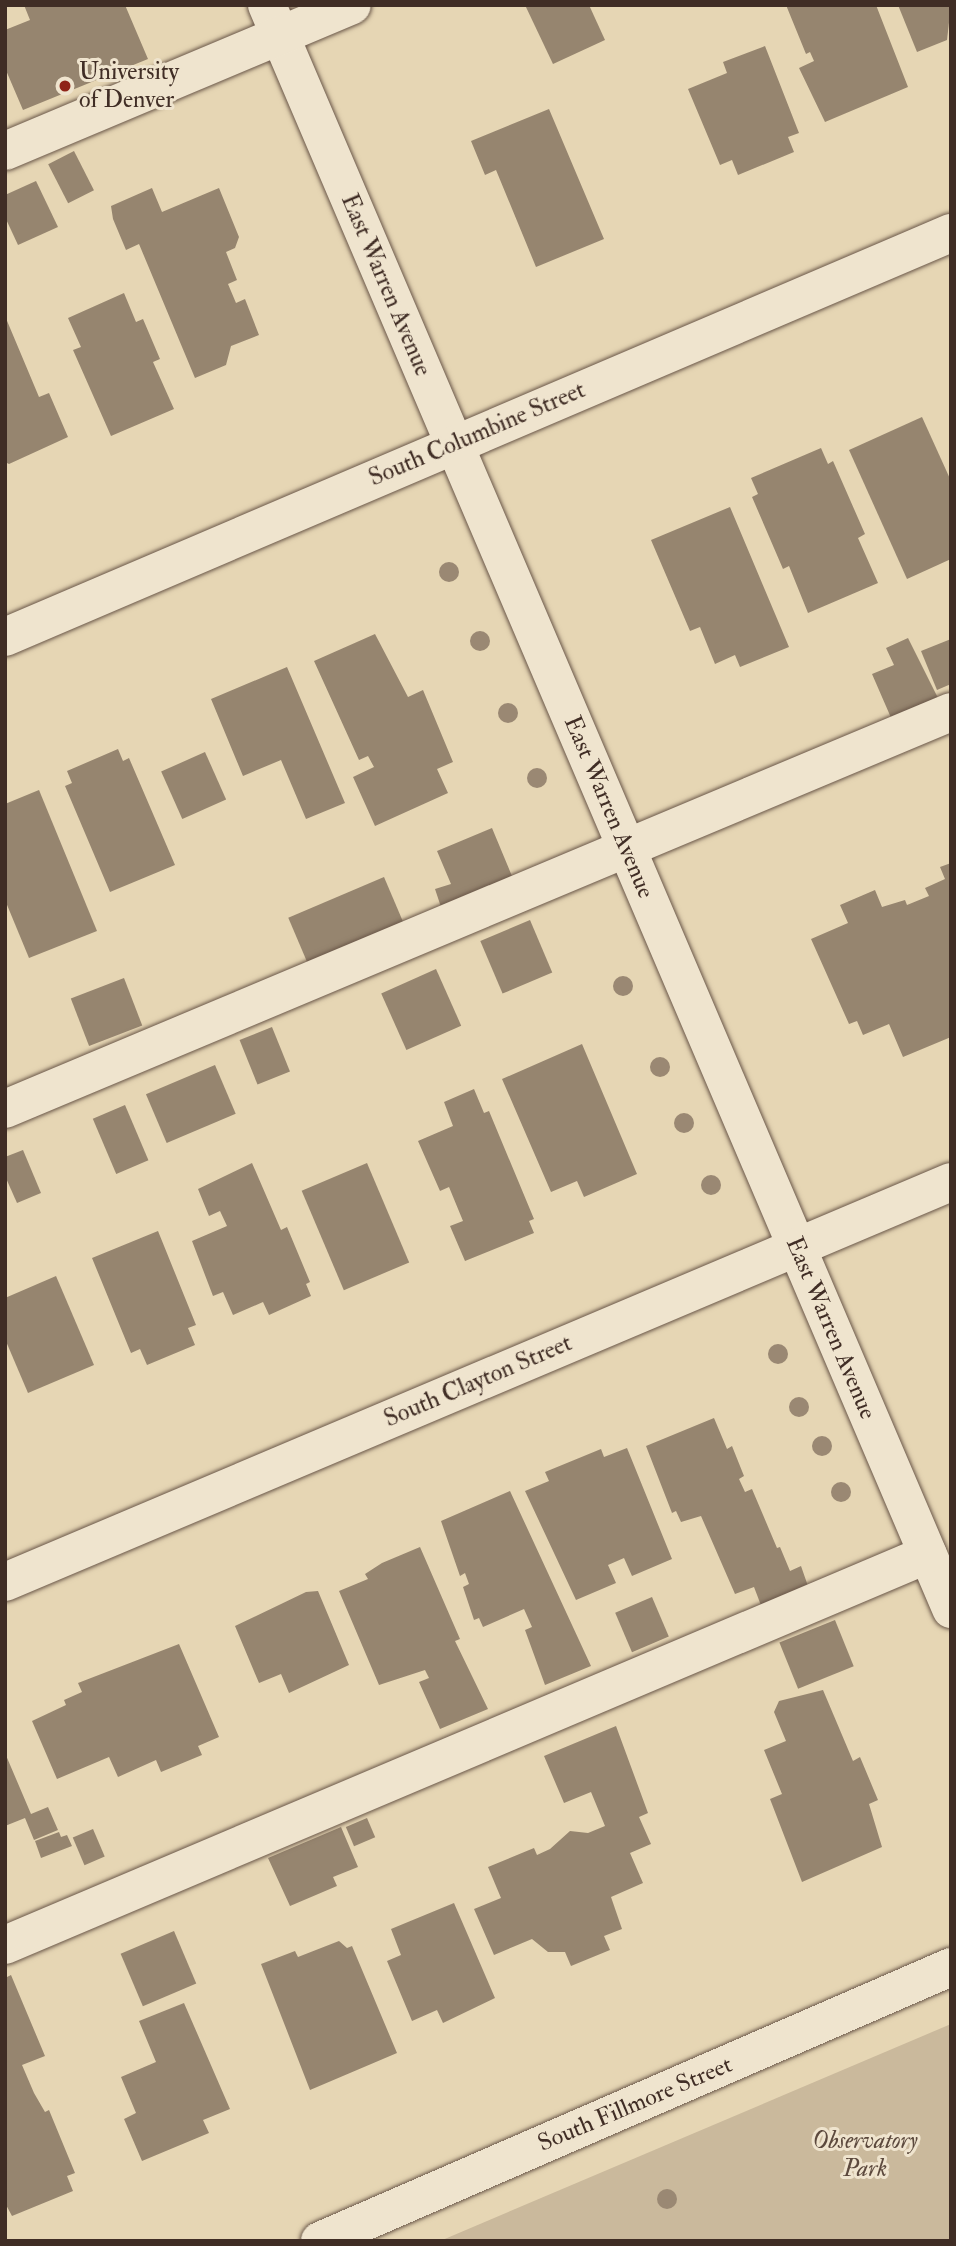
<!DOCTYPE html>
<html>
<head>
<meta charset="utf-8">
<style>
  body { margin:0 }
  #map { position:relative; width:956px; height:2246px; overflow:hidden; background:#e6d6b4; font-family:"IM FELL Double Pica",serif }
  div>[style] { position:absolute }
  .green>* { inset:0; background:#cab99c }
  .building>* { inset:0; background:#96856f; transform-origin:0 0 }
  .roads { filter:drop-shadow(0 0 2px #6a5749) drop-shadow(0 0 2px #6a5749) }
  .minor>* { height:38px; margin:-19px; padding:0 19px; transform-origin:19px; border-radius:19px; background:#efe4ce }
  .trees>* { width:20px; height:20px; margin:-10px; border-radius:50%; background:#9a8873 }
  .dots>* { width:19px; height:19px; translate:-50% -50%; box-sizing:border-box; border:4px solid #efe4ce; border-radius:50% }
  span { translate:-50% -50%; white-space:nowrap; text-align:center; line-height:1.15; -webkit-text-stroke:6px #efe4ce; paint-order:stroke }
  .poi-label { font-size:24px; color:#402d25 }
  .left { translate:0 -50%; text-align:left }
  .street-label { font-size:24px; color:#402d25 }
  .park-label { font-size:24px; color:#5c493d; font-style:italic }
  .frame { position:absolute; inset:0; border:7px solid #402d25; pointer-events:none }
</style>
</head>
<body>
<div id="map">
  <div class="green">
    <div style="clip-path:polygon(951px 2024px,951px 2241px,440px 2241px)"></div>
  </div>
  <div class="building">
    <div style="clip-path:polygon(24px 5px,125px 5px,148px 59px,23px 110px,5px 68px,5px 30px,30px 20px)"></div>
    <div style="clip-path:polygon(525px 5px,589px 5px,605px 40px,553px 64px)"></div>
    <div style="clip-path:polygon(786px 5px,876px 5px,908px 87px,825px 122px,799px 68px,814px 61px,810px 52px,806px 54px)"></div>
    <div style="clip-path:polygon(898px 5px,951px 5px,947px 40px,917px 52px)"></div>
    <div style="clip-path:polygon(765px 46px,799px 133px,788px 137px,794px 152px,738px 175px,732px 160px,720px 165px,688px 89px,727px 73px,723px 62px)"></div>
    <div style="clip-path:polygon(549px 109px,604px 239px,536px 267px,496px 170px,485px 175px,471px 141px)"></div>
    <div style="left:74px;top:151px;width:44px;height:29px;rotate:63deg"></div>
    <div style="clip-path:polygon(36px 181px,58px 227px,18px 245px,5px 217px,5px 195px)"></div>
    <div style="clip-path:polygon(152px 188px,162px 212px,219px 188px,239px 237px,235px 248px,226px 252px,237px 280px,228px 284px,236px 303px,245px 299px,259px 335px,231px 346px,226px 365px,195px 378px,139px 244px,126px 250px,113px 219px,111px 206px)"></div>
    <div style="clip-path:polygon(124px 293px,136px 322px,143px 319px,160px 359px,153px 362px,174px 409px,111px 436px,73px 350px,81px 347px,68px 318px)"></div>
    <div style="clip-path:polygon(5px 316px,39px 397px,49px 393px,68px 437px,9px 464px,5px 462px)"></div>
    <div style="clip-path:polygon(922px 417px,951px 481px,951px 559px,907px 579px,849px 450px)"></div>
    <div style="clip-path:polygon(821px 448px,828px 464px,833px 461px,865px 534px,858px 538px,878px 583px,808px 613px,789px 566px,783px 569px,752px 497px,758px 494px,751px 478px)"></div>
    <div style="clip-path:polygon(730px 507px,789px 647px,740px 667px,735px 655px,715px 664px,700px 627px,690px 631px,651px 540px)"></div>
    <div style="clip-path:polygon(375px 634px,408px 697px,423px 690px,453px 762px,437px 769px,448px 793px,375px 826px,353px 777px,374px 767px,368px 756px,359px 760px,314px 661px)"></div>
    <div style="clip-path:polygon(908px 638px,939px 700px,892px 720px,872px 674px,894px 665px,886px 648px)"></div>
    <div style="clip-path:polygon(951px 639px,951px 684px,937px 690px,921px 651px)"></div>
    <div style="clip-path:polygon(287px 667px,345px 803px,306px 819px,281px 760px,243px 776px,211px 699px)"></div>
    <div style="clip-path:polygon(118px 749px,123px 761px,129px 758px,175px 865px,110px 892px,65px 786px,72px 783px,67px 771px)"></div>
    <div style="left:205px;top:752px;width:52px;height:48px;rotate:66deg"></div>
    <div style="clip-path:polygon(39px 790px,97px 931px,29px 958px,5px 900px,5px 804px)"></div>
    <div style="clip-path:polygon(492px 828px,514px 881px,441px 907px,435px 889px,451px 884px,437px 851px)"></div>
    <div style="clip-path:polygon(951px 863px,951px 1037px,903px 1057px,889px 1024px,863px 1035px,857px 1021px,849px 1024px,811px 939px,848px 923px,840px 905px,875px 890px,882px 907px,905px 900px,907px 905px,929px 896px,925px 888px,945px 879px,940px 867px)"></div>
    <div style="left:384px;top:877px;width:49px;height:104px;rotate:67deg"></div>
    <div style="left:530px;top:920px;width:57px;height:54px;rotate:67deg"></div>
    <div style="left:436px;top:969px;width:62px;height:60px;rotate:66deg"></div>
    <div style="left:124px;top:978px;width:51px;height:57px;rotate:69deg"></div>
    <div style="left:272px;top:1027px;width:48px;height:35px;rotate:68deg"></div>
    <div style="clip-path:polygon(582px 1044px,637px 1174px,584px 1197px,577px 1181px,551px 1192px,502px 1079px)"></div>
    <div style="left:215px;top:1065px;width:53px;height:75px;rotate:67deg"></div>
    <div style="clip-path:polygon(474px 1089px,484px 1113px,489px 1111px,534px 1219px,529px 1221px,534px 1233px,465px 1261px,450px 1226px,463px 1221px,449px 1187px,440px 1191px,418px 1141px,453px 1126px,444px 1102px)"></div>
    <div style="left:125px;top:1105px;width:60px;height:35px;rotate:67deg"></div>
    <div style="clip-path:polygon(23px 1150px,41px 1193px,17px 1203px,5px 1176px,5px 1157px)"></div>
    <div style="clip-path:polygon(252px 1163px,281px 1230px,287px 1227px,310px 1282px,306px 1284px,311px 1296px,269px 1315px,263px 1302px,233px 1315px,223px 1292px,213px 1296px,192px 1241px,227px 1226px,220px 1211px,209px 1216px,198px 1189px)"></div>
    <div style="left:367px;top:1163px;width:108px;height:71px;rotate:67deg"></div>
    <div style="clip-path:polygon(158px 1231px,196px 1325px,188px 1328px,195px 1345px,147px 1365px,140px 1349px,131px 1353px,92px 1258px)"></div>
    <div style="clip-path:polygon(56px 1276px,94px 1365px,28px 1393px,5px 1339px,5px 1298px)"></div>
    <div style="clip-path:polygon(714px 1418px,727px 1449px,732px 1446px,744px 1476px,739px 1479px,745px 1492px,752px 1489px,777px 1548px,780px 1547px,790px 1571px,801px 1566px,809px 1589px,762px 1608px,754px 1587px,735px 1594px,701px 1516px,681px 1522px,676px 1511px,672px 1513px,646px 1446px)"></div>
    <div style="clip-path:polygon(627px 1448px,672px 1559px,632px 1576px,624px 1558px,608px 1565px,616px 1583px,576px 1600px,525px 1491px,549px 1481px,545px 1472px,601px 1449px,604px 1457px)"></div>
    <div style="clip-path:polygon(510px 1491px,591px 1666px,545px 1685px,525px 1630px,532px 1627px,524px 1609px,483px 1627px,479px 1618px,474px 1620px,463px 1587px,469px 1584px,465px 1573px,460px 1576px,441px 1521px)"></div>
    <div style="clip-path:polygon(420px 1547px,460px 1639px,455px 1641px,488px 1709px,440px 1729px,419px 1682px,429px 1678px,425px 1670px,379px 1685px,339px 1591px,368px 1579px,365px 1574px,382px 1563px)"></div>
    <div style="clip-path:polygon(318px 1591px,349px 1665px,289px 1693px,281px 1674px,259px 1683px,235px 1626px,306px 1592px)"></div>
    <div style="left:652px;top:1597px;width:43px;height:40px;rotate:67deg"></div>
    <div style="left:835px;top:1620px;width:50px;height:60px;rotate:68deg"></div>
    <div style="clip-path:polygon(179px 1644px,219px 1737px,198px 1746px,202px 1755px,161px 1772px,156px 1760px,118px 1777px,109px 1757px,57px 1779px,32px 1721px,66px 1705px,64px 1700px,82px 1692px,78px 1683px)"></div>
    <div style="clip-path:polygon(823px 1690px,853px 1761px,860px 1757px,878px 1800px,869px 1804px,882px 1847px,802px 1882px,770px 1799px,782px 1794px,764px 1750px,786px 1741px,774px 1712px,779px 1701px)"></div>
    <div style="clip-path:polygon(616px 1726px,648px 1813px,639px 1817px,651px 1844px,630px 1853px,643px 1883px,611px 1897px,622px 1929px,604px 1936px,610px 1950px,571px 1966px,565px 1952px,548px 1952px,532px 1939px,494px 1955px,474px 1909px,501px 1898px,488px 1867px,534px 1848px,537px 1855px,550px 1849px,570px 1831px,588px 1833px,605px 1826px,591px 1792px,564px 1803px,544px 1756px)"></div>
    <div style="clip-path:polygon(5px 1753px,31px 1814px,48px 1807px,58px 1830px,34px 1840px,25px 1818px,5px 1826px)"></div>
    <div style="left:367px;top:1818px;width:21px;height:23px;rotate:67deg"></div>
    <div style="clip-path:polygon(341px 1827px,358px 1867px,333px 1877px,337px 1886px,290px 1906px,268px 1858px)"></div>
    <div style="left:93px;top:1829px;width:30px;height:22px;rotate:67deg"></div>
    <div style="clip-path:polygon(59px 1832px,61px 1837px,67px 1835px,72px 1846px,41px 1858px,35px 1841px)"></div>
    <div style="clip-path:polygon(454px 1903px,495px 1998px,443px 2023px,437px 2010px,412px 2021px,387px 1961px,401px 1955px,391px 1929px)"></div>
    <div style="left:174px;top:1931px;width:57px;height:58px;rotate:67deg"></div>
    <div style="clip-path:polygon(339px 1941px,347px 1948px,352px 1946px,397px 2053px,310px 2090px,261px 1964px,295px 1951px,298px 1957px)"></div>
    <div style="clip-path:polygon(11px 1975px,45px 2056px,22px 2065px,34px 2093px,45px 2112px,49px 2110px,75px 2173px,67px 2176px,73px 2191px,12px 2216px,5px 2203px,5px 1978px)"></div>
    <div style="clip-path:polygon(184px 2003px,230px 2109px,203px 2120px,209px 2133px,142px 2161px,124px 2119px,136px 2113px,121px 2077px,156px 2062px,139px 2021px)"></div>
  </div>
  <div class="roads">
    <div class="minor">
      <div style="left:267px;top:5px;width:1744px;rotate:66.9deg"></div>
      <div style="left:5px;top:151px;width:376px;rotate:-22.8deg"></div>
      <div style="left:5px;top:637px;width:1029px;rotate:-23.13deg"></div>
      <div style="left:5px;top:1109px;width:1026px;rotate:-22.77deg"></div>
      <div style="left:5px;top:1582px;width:1027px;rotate:-22.92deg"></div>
      <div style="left:5px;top:1945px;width:1002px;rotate:-22.96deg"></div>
      <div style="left:320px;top:2241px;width:688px;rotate:-23.47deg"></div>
    </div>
  </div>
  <div class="trees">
    <div style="left:449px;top:572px"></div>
    <div style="left:480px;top:641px"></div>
    <div style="left:508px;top:713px"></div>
    <div style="left:537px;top:778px"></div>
    <div style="left:623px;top:986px"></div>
    <div style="left:660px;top:1067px"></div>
    <div style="left:684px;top:1123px"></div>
    <div style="left:711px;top:1185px"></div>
    <div style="left:778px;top:1354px"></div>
    <div style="left:799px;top:1407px"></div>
    <div style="left:822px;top:1446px"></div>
    <div style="left:841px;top:1492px"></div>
    <div style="left:667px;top:2199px"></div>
  </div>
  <div class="dots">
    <div style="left:65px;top:86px;background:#8f2418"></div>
  </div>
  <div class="poi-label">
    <span class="left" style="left:79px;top:86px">University<br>of Denver</span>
  </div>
  <div class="street-label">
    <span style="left:386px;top:285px;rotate:67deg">East Warren Avenue</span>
    <span style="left:477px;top:434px;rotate:-23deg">South Columbine Street</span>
    <span style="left:609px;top:807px;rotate:67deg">East Warren Avenue</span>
    <span style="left:831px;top:1328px;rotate:67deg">East Warren Avenue</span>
    <span style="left:478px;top:1381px;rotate:-23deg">South Clayton Street</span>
    <span style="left:635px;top:2104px;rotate:-23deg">South Fillmore Street</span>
  </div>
  <div class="park-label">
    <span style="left:865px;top:2155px">Observatory<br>Park</span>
  </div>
  <div class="frame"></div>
</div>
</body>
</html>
